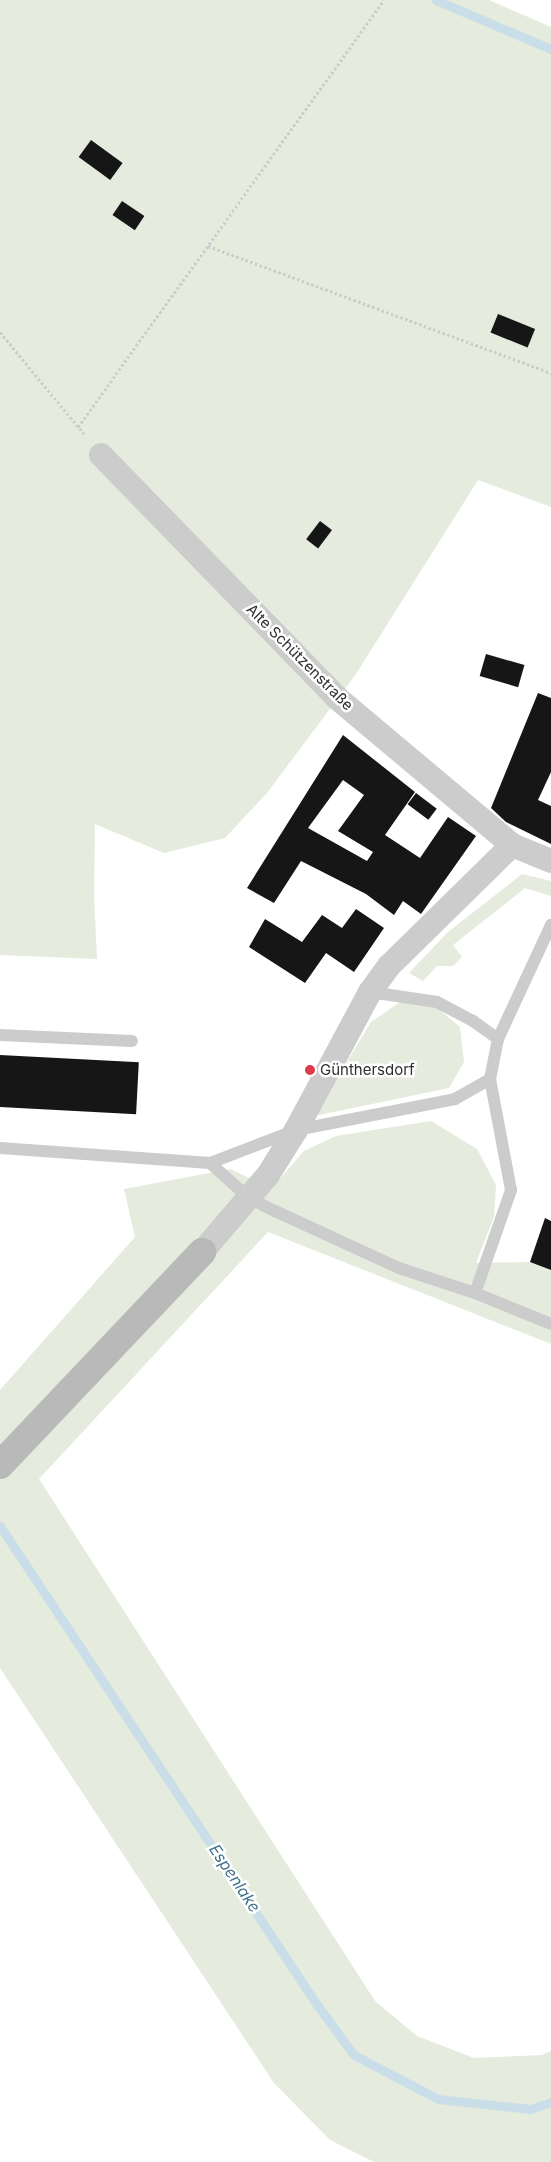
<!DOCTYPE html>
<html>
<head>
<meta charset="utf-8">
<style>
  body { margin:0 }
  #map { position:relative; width:551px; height:2162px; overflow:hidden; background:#fff; font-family:Inter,sans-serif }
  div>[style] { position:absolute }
  .green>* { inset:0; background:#e5ebdd }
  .stream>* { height:9px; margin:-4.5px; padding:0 4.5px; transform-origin:4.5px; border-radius:4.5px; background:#cadeea }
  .building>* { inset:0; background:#161616; transform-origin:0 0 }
  .path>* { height:3px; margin-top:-1.5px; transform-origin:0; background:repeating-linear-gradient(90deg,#ccc 0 2.5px,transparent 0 5px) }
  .lane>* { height:12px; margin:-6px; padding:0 6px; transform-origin:6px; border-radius:6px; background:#ccc }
  .street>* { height:24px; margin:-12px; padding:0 12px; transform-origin:12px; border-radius:12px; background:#ccc }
  .secondary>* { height:28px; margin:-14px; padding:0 14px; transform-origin:14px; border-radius:14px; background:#b9b9b9 }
  .dots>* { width:14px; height:14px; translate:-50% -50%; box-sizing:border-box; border:2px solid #fff; border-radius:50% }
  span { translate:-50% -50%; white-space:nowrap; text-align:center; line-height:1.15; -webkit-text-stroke:5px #fff; paint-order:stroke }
  .street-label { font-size:15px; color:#2f2f2f }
  .poi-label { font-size:15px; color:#2f2f2f }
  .left { translate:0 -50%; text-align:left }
  .water-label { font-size:16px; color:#41718d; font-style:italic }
</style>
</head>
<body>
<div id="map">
  <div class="green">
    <div style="clip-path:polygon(0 0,489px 0,551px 27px,551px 507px,478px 480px,356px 674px,267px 793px,225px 838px,164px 853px,95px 824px,94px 895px,97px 959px,0 955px)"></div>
    <div style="clip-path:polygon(522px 874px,551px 881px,551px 896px,525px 888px,453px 945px,462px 957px,453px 966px,437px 966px,423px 981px,409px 973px,448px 932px)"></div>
    <div style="clip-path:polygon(403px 1000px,436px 1007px,460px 1027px,464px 1062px,449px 1088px,314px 1116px,371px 1022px)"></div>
    <div style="clip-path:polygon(431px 1121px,477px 1149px,496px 1185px,494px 1217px,476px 1263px,530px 1262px,551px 1270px,551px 1344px,268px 1232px,39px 1479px,375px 2001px,417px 2036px,474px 2058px,542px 2055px,551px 2051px,551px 2162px,374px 2162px,330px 2140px,274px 2083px,0 1668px,0 1390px,135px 1237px,124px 1189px,231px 1169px,271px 1189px,304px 1151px,336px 1136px)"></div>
  </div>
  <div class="stream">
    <div style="left:436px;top:0;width:125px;rotate:23.1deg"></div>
    <div style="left:0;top:1526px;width:571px;rotate:56.5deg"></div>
    <div style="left:315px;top:2002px;width:66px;rotate:53.7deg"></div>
    <div style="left:354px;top:2055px;width:95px;rotate:27.6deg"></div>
    <div style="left:438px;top:2099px;width:93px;rotate:6.2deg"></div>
    <div style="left:530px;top:2109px;width:22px;rotate:-18deg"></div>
  </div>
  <div class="building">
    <div style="left:91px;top:140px;width:39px;height:21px;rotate:36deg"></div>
    <div style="left:122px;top:201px;width:27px;height:17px;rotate:34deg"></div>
    <div style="left:498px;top:314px;width:40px;height:20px;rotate:22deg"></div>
    <div style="left:320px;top:521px;width:15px;height:23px;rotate:37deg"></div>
    <div style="left:486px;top:654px;width:40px;height:23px;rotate:16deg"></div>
    <div style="clip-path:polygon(538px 693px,551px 698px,551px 772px,538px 800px,551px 806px,551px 844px,506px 822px,491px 808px)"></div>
    <div style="clip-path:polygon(evenodd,343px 735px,415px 792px,385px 835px,420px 858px,448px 817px,476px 836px,421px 914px,403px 901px,394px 915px,366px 894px,301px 861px,274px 903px,247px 888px,343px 735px,343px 780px,364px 795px,338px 831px,373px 852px,367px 861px,308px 828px,343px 780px)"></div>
    <div style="left:416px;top:793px;width:26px;height:14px;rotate:37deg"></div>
    <div style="clip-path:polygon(356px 909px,384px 928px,354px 972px,326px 953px,305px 983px,249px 947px,265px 919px,302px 942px,322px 915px,342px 928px)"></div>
    <div style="left:0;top:1055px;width:139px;height:52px;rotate:3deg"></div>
    <div style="clip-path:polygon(545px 1218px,551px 1221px,551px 1270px,530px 1262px)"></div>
  </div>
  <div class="path">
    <div style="left:208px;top:246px;width:366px;rotate:20.3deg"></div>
    <div style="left:0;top:332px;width:132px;rotate:50.5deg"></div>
    <div style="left:78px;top:427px;width:525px;rotate:-54.37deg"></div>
  </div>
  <div class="lane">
    <div style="left:0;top:1035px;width:132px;rotate:2.6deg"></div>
    <div style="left:498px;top:1039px;width:126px;rotate:-65.1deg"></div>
    <div style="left:0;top:1148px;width:211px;rotate:4.1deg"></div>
    <div style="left:210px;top:1163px;width:52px;rotate:41.9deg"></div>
    <div style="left:249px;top:1198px;width:29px;rotate:27deg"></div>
    <div style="left:275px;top:1211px;width:136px;rotate:24.7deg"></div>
    <div style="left:399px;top:1268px;width:80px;rotate:18.2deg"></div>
    <div style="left:475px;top:1293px;width:82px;rotate:22.2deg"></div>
    <div style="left:210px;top:1163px;width:92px;rotate:-21deg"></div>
    <div style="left:296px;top:1130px;width:162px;rotate:-11deg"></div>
    <div style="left:455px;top:1099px;width:40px;rotate:-29.7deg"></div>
    <div style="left:490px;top:1079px;width:41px;rotate:-78.7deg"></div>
    <div style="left:498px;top:1039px;width:31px;rotate:-144deg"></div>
    <div style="left:473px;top:1021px;width:41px;rotate:-152.2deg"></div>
    <div style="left:437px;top:1002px;width:68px;rotate:-171.5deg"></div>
    <div style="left:475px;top:1293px;width:109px;rotate:-70.7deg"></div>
    <div style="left:511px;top:1190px;width:113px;rotate:-100.7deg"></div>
  </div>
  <div class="street">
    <div style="left:101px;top:455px;width:339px;rotate:45.8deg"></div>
    <div style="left:337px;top:698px;width:229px;rotate:40deg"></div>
    <div style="left:512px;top:845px;width:42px;rotate:22.3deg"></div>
    <div style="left:202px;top:1252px;width:101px;rotate:-49.4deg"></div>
    <div style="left:268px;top:1175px;width:53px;rotate:-58.1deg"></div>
    <div style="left:296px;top:1130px;width:157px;rotate:-61.8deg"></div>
    <div style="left:370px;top:992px;width:32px;rotate:-54deg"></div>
    <div style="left:389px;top:966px;width:173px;rotate:-44.5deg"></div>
  </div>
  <div class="secondary">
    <div style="left:0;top:1465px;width:294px;rotate:-46.5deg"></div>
  </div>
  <div class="dots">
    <div style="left:310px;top:1070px;background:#dc3b4a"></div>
  </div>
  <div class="street-label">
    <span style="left:300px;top:657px;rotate:45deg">Alte Schützenstraße</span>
  </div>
  <div class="poi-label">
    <span class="left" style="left:320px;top:1070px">Günthersdorf</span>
  </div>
  <div class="water-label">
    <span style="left:235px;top:1878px;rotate:56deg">Espenlake</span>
  </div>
</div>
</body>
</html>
